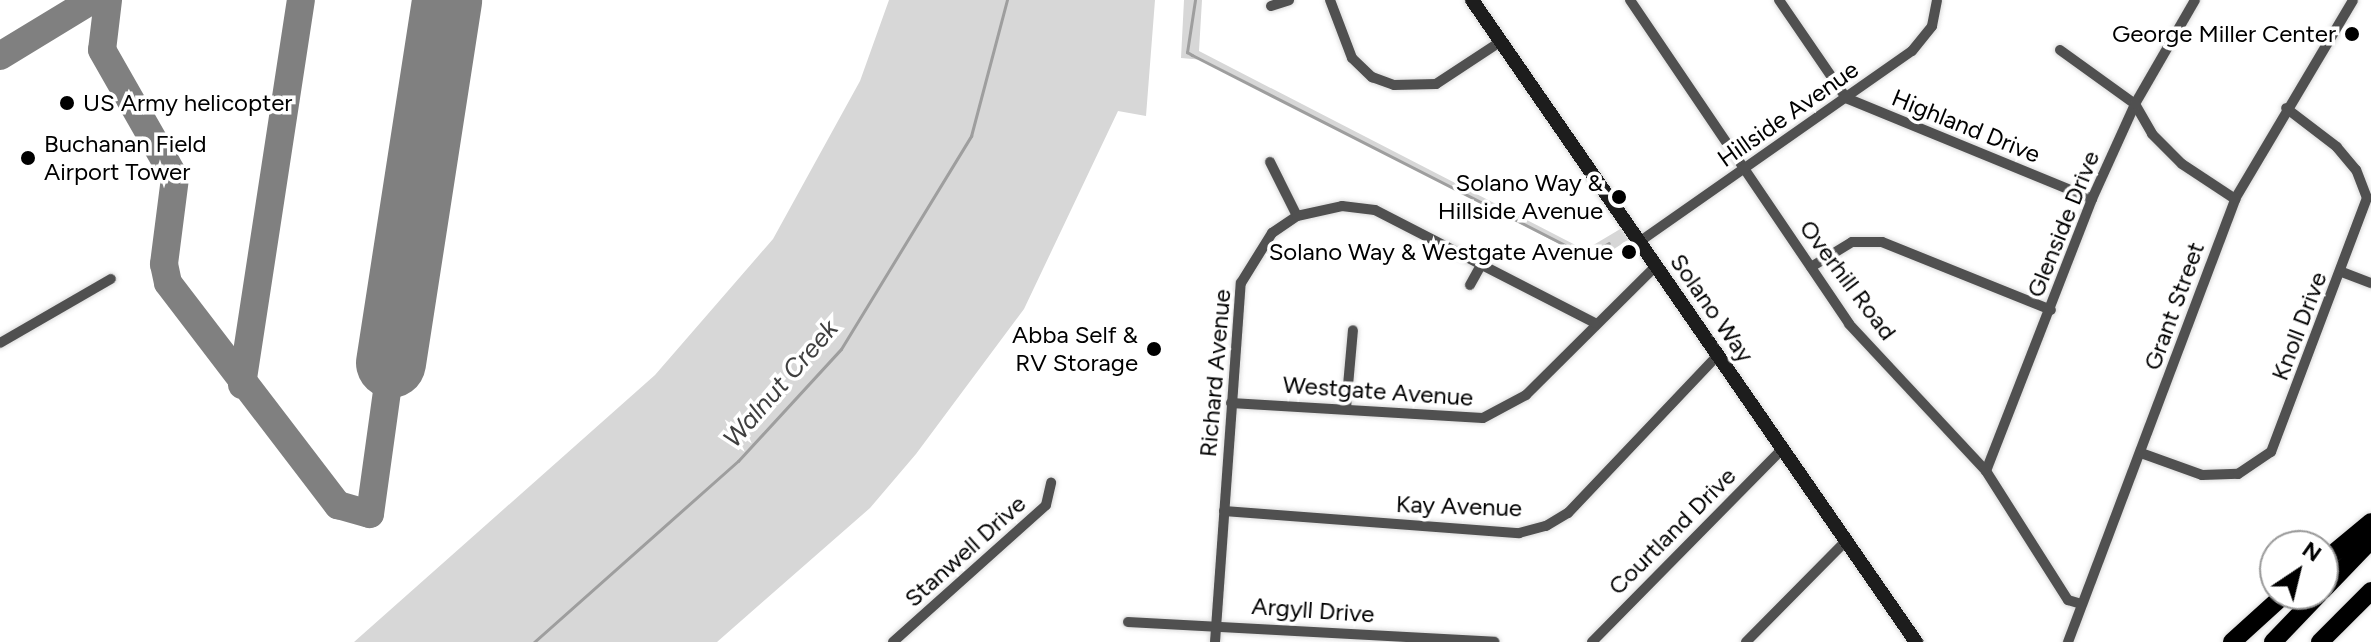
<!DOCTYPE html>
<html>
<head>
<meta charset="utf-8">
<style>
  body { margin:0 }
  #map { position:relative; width:2371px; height:642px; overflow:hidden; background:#fff; font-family:Figtree,sans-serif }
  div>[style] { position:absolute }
  .green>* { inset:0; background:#d7d7d7 }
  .stream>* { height:3px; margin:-1.5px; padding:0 1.5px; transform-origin:1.5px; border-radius:1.5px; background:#9e9e9e }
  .taxiway>* { height:28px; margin:-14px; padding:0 14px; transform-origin:14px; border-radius:14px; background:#808080 }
  .runway>* { height:70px; margin:-35px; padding:0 35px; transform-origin:35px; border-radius:35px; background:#808080 }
  .roads { filter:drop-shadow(0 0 2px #dbdbdb) drop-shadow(0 0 2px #dbdbdb) }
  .street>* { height:10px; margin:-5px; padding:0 5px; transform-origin:5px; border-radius:5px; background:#505050 }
  .secondary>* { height:14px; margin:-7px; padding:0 7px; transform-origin:7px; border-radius:7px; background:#1d1d1d }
  .highway>* { height:18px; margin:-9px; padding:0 9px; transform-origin:9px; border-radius:9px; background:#000 }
  .dots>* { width:22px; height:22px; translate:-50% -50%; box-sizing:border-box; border:4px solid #fff; border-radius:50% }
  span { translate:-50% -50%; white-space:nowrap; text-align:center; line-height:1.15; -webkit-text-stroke:7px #fff; paint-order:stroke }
  .poi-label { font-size:24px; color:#000 }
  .right { translate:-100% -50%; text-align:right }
  .left { translate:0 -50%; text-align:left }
  .street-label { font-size:24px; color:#000 }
  .water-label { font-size:26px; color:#3f3f3f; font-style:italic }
  .north { position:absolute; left:2259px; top:530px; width:80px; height:80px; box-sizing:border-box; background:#fff; border:2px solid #999; border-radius:50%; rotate:35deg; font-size:22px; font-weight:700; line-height:32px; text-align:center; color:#000 }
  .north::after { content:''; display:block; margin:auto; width:28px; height:36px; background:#000; clip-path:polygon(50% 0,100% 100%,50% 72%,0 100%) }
</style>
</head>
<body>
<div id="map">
  <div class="green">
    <div style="clip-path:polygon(889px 0,1155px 0,1146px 116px,1118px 111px,1024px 309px,916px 454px,870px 508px,717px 642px,354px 642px,655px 375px,773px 239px,860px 81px)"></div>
    <div style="clip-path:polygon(1184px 0,1202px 0,1199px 51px,1585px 250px,1627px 225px,1634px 236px,1594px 262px,1204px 60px,1181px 58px)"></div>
  </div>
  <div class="stream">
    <div style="left:1195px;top:0;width:53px;rotate:98.7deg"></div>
    <div style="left:1187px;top:52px;width:6px;rotate:31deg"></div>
    <div style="left:1192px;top:55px;width:430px;rotate:27deg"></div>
    <div style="left:1575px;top:250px;width:15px;rotate:20deg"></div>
    <div style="left:1589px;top:255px;width:23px;rotate:-31deg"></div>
    <div style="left:534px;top:642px;width:273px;rotate:-41.6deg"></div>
    <div style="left:738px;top:461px;width:152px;rotate:-47.4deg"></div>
    <div style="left:841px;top:349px;width:250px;rotate:-58.6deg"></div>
    <div style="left:971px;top:136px;width:141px;rotate:-75.2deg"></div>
  </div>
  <div class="taxiway">
    <div style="left:108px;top:0;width:50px;rotate:96.8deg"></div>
    <div style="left:102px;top:50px;width:147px;rotate:60.3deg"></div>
    <div style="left:175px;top:178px;width:87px;rotate:97.3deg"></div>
    <div style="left:164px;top:264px;width:19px;rotate:78deg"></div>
    <div style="left:168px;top:283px;width:280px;rotate:52.6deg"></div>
    <div style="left:338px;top:505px;width:33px;rotate:16deg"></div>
    <div style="left:370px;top:514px;width:152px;rotate:-82.1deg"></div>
    <div style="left:0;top:56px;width:108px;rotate:-31.3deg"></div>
    <div style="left:242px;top:385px;width:389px;rotate:-81.3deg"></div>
  </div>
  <div class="runway">
    <div style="left:391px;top:363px;width:367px;rotate:-81.2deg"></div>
  </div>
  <div class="roads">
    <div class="street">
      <div style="left:1330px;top:0;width:62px;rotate:69.2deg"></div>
      <div style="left:1352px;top:58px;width:28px;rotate:44deg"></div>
      <div style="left:1372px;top:77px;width:23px;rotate:20deg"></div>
      <div style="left:1394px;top:85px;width:42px;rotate:-1.4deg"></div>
      <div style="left:1436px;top:84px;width:73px;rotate:-33.3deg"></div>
      <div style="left:1630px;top:0;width:391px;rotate:55.9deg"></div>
      <div style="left:1849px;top:324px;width:201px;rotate:47deg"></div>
      <div style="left:1986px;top:471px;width:153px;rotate:57.6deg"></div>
      <div style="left:2068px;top:600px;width:14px;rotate:17deg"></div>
      <div style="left:1779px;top:0;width:119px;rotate:55.6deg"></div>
      <div style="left:1846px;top:98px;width:266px;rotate:22.3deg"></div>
      <div style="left:1271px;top:6px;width:19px;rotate:-18deg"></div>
      <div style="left:2060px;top:50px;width:92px;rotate:35.8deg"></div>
      <div style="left:2135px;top:104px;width:34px;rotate:60deg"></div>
      <div style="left:2152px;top:134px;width:42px;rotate:45deg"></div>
      <div style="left:2182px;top:164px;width:64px;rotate:33.4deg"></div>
      <div style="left:1270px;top:162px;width:60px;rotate:63.4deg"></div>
      <div style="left:1639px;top:242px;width:333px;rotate:-35deg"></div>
      <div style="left:1912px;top:51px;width:32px;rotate:-51deg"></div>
      <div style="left:1932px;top:26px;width:26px;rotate:-79deg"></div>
      <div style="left:1811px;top:267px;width:48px;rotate:-31.4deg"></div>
      <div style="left:1852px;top:242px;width:30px"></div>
      <div style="left:1882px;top:242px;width:182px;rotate:21.9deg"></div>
      <div style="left:2342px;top:272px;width:31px;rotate:21deg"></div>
      <div style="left:1470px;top:285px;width:25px;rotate:-61deg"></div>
      <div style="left:0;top:343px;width:128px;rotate:-30deg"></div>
      <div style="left:1231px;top:403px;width:252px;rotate:3.4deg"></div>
      <div style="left:1483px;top:418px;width:49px;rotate:-28.1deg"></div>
      <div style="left:1526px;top:395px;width:183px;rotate:-44.8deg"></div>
      <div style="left:1346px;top:408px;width:78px;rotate:-84.9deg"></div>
      <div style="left:2141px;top:453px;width:65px;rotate:19.8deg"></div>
      <div style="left:2202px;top:475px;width:36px;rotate:-2deg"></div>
      <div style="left:2238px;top:474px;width:40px;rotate:-34deg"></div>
      <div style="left:2271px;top:452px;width:272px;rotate:-69.3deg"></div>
      <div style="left:2367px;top:198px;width:30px;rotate:-111deg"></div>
      <div style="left:2356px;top:170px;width:30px;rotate:-130deg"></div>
      <div style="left:2337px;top:147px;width:64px;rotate:-142.6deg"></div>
      <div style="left:1986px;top:471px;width:292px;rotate:-68.7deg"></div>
      <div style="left:2092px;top:199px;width:104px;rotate:-65.6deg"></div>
      <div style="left:2135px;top:104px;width:120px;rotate:-60deg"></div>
      <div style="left:1224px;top:511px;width:296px;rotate:4.3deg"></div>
      <div style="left:1519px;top:533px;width:28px;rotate:-15deg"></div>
      <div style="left:1546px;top:526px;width:26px;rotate:-31deg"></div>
      <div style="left:1568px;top:513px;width:218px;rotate:-46.5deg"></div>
      <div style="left:1128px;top:622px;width:367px;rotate:3.1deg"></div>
      <div style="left:893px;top:642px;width:205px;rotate:-41.8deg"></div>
      <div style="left:1046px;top:505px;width:23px;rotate:-77deg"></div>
      <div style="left:1215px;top:642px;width:360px;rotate:-85.9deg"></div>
      <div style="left:1241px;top:283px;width:59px;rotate:-58.2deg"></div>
      <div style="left:1272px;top:233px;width:30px;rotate:-34deg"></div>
      <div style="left:1297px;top:216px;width:46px;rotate:-12.5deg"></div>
      <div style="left:1342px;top:206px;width:33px;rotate:7deg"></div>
      <div style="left:1375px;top:210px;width:247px;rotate:27.2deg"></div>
      <div style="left:1592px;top:642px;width:271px;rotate:-45.4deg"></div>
      <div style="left:1746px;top:642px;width:142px;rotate:-45.3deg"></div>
      <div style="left:2068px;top:642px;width:473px;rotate:-69.3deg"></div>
      <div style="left:2235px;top:199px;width:231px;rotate:-59.3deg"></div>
    </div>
    <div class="secondary">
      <div style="left:1472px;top:0;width:781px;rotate:55.33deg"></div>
    </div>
    <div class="highway">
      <div style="left:2323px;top:562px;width:62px;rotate:-39.8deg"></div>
      <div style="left:2323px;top:590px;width:69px;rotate:-46.2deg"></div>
      <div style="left:2232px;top:642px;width:72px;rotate:-42.2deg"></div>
      <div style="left:2273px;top:642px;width:66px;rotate:-46.2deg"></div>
      <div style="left:2320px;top:642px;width:72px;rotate:-45deg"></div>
    </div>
  </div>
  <div class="dots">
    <div style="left:2352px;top:34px;background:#000"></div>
    <div style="left:67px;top:103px;background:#000"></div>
    <div style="left:28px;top:158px;background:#000"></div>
    <div style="left:1619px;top:197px;background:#000"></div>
    <div style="left:1629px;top:252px;background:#000"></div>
    <div style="left:1154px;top:349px;background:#000"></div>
  </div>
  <div class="poi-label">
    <span class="right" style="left:2336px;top:34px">George Miller Center</span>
    <span class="left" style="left:83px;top:103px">US Army helicopter</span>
    <span class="left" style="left:44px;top:158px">Buchanan Field<br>Airport Tower</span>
    <span class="right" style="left:1603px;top:197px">Solano Way &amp;<br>Hillside Avenue</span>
    <span class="right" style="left:1613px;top:252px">Solano Way &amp; Westgate Avenue</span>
    <span class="right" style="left:1138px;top:349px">Abba Self &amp;<br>RV Storage</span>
  </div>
  <div class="street-label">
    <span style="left:1788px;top:114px;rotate:-35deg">Hillside Avenue</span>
    <span style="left:1966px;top:126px;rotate:22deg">Highland Drive</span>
    <span style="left:2063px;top:224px;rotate:-68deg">Glenside Drive</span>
    <span style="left:1848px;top:280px;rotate:53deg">Overhill Road</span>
    <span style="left:2174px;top:306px;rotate:-70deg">Grant Street</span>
    <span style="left:1712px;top:308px;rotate:55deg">Solano Way</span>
    <span style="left:2299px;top:326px;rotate:-69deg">Knoll Drive</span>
    <span style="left:1215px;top:373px;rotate:-85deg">Richard Avenue</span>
    <span style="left:1378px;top:391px;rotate:4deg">Westgate Avenue</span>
    <span style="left:1459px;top:506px;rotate:2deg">Kay Avenue</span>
    <span style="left:1672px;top:531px;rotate:-45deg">Courtland Drive</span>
    <span style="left:965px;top:551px;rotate:-42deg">Stanwell Drive</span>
    <span style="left:1313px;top:610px;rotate:4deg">Argyll Drive</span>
  </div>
  <div class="water-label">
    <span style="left:781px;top:384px;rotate:-49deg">Walnut Creek</span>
  </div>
  <div class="north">N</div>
</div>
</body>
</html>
